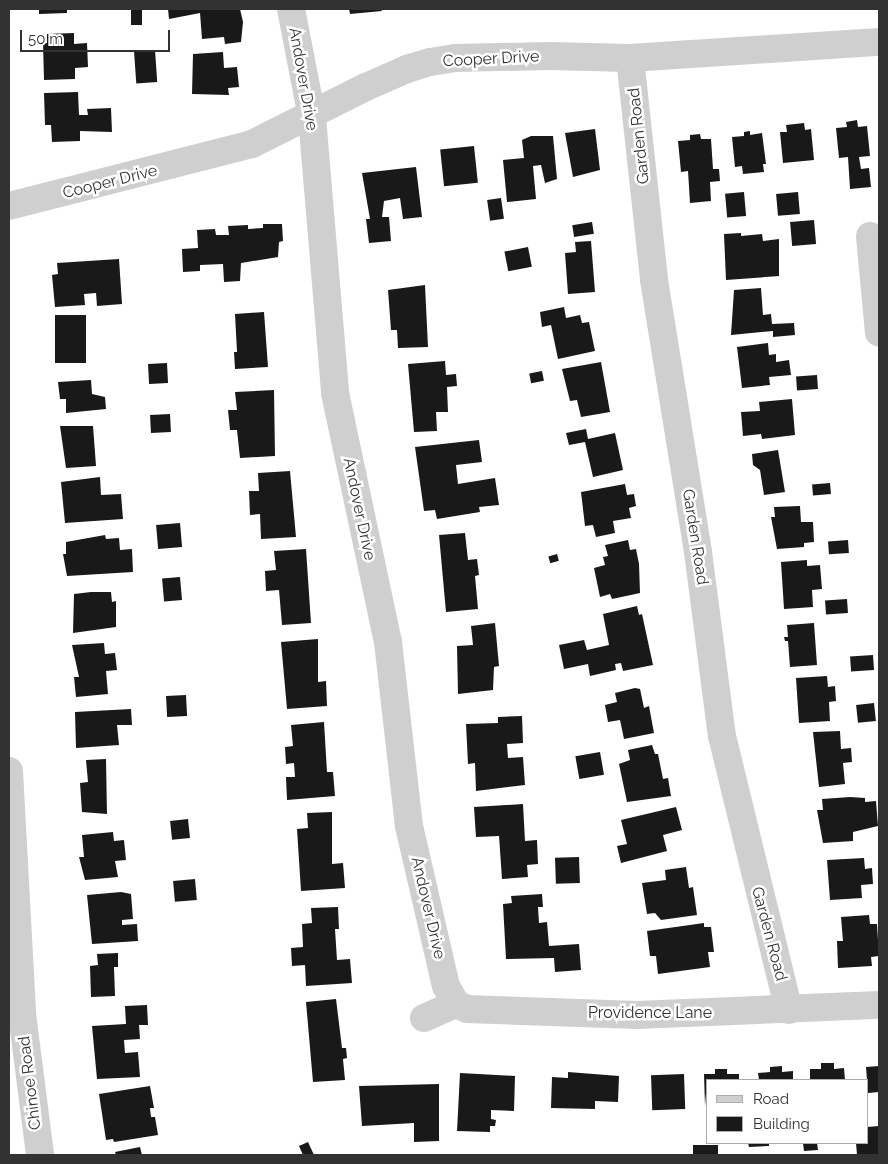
<!DOCTYPE html>
<html>
<head>
<meta charset="utf-8">
<style>
  body { margin:0 }
  #map { position:relative; width:888px; height:1164px; overflow:hidden; background:#fff; font-family:Raleway,sans-serif }
  div>[style] { position:absolute }
  .building>* { inset:0; background:#191919; transform-origin:0 0 }
  .minor>* { height:28px; margin:-14px; padding:0 14px; transform-origin:14px; border-radius:14px; background:#cfcfcf }
  span { translate:-50% -50%; white-space:nowrap; text-align:center; line-height:1.15; -webkit-text-stroke:5px #fff; paint-order:stroke }
  .street-label { font-size:16px; color:#323232 }
  .frame { position:absolute; inset:0; border:10px solid #323232; pointer-events:none }
  .legend { position:absolute; left:706px; top:1079px; width:162px; height:65px; box-sizing:border-box; background:#fff; border:1px solid #adadad; margin:0; padding:6px 9px; list-style:none; font-size:15px; color:#323232 }
  .legend li { display:flex; align-items:center; gap:10px; height:25px }
  .legend b { width:25px; border:1px solid #adadad }
  .scale { position:absolute; left:20px; top:30px; width:150px; height:22px; box-sizing:border-box; border:2px solid #323232; border-top:0; padding-left:6px; font-size:15px; line-height:18px; white-space:nowrap; color:#323232; -webkit-text-stroke:4px #fff; paint-order:stroke }
</style>
</head>
<body>
<div id="map">
  <div class="building">
    <div style="clip-path:polygon(39px 9px,67px 9px,67px 13px,39px 14px)"></div>
    <div style="left:131px;top:9px;width:11px;height:16px"></div>
    <div style="clip-path:polygon(168px 9px,240px 9px,243px 22px,241px 42px,225px 44px,224px 37px,202px 39px,200px 13px,169px 19px)"></div>
    <div style="clip-path:polygon(349px 9px,381px 9px,382px 11px,350px 14px)"></div>
    <div style="clip-path:polygon(74px 33px,74px 44px,87px 43px,88px 67px,75px 68px,75px 79px,44px 80px,43px 43px,47px 43px,47px 34px)"></div>
    <div style="left:155px;top:50px;width:32px;height:21px;rotate:86deg"></div>
    <div style="clip-path:polygon(223px 52px,224px 68px,237px 67px,239px 87px,228px 88px,229px 95px,192px 94px,193px 54px)"></div>
    <div style="clip-path:polygon(78px 92px,79px 115px,88px 115px,87px 109px,111px 108px,112px 132px,80px 131px,80px 141px,52px 142px,51px 125px,45px 125px,44px 93px)"></div>
    <div style="clip-path:polygon(857px 120px,858px 127px,867px 126px,870px 156px,859px 157px,861px 169px,869px 168px,871px 187px,850px 189px,848px 157px,839px 158px,836px 128px,847px 127px,846px 122px)"></div>
    <div style="clip-path:polygon(804px 123px,805px 130px,811px 129px,814px 160px,783px 163px,780px 132px,787px 132px,786px 125px)"></div>
    <div style="clip-path:polygon(595px 129px,600px 170px,573px 177px,565px 133px)"></div>
    <div style="clip-path:polygon(750px 131px,750px 135px,762px 133px,766px 164px,763px 164px,764px 172px,743px 174px,742px 166px,735px 167px,732px 137px,744px 136px,744px 132px)"></div>
    <div style="clip-path:polygon(700px 134px,701px 139px,711px 139px,713px 169px,719px 169px,720px 181px,710px 182px,711px 201px,690px 203px,688px 171px,681px 172px,678px 141px,690px 140px,690px 135px)"></div>
    <div style="clip-path:polygon(531px 136px,553px 136px,557px 179px,545px 183px,541px 165px,533px 166px,536px 199px,507px 202px,503px 160px,524px 158px,522px 140px)"></div>
    <div style="left:474px;top:146px;width:37px;height:34px;rotate:84deg"></div>
    <div style="clip-path:polygon(416px 167px,422px 217px,403px 219px,400px 198px,384px 201px,382px 217px,389px 217px,391px 241px,369px 243px,366px 219px,370px 219px,362px 173px)"></div>
    <div style="left:744px;top:192px;width:24px;height:19px;rotate:85deg"></div>
    <div style="left:798px;top:192px;width:22px;height:22px;rotate:85deg"></div>
    <div style="left:501px;top:198px;width:21px;height:14px;rotate:82deg"></div>
    <div style="left:814px;top:220px;width:24px;height:24px;rotate:85deg"></div>
    <div style="left:592px;top:222px;width:12px;height:20px;rotate:81deg"></div>
    <div style="clip-path:polygon(263px 224px,282px 224px,283px 241px,279px 242px,278px 257px,241px 263px,240px 281px,224px 282px,223px 264px,200px 265px,200px 271px,183px 272px,182px 249px,198px 248px,197px 230px,215px 229px,216px 235px,229px 235px,228px 226px,248px 225px,248px 229px,263px 228px)"></div>
    <div style="clip-path:polygon(741px 233px,741px 236px,762px 234px,763px 241px,779px 239px,779px 276px,726px 280px,724px 234px)"></div>
    <div style="clip-path:polygon(591px 241px,595px 292px,568px 294px,565px 253px,576px 252px,575px 242px)"></div>
    <div style="left:528px;top:247px;width:20px;height:24px;rotate:79deg"></div>
    <div style="clip-path:polygon(119px 259px,122px 304px,97px 306px,96px 293px,84px 294px,85px 305px,55px 307px,52px 275px,58px 274px,57px 263px)"></div>
    <div style="clip-path:polygon(425px 285px,428px 347px,398px 348px,397px 330px,391px 330px,388px 290px)"></div>
    <div style="clip-path:polygon(761px 288px,763px 315px,771px 314px,772px 324px,794px 323px,795px 335px,773px 337px,773px 331px,731px 335px,734px 290px)"></div>
    <div style="clip-path:polygon(564px 307px,566px 318px,580px 315px,582px 323px,589px 322px,595px 351px,558px 359px,551px 325px,542px 327px,540px 312px)"></div>
    <div style="clip-path:polygon(264px 312px,268px 367px,235px 369px,234px 352px,237px 352px,235px 314px)"></div>
    <div style="left:55px;top:315px;width:31px;height:48px"></div>
    <div style="clip-path:polygon(768px 343px,769px 355px,776px 354px,776px 362px,789px 360px,791px 375px,769px 377px,770px 385px,742px 388px,737px 347px)"></div>
    <div style="clip-path:polygon(445px 361px,446px 375px,456px 374px,457px 386px,447px 387px,448px 412px,436px 412px,437px 431px,414px 432px,408px 364px)"></div>
    <div style="clip-path:polygon(601px 362px,610px 412px,581px 417px,577px 400px,570px 401px,562px 369px)"></div>
    <div style="left:167px;top:363px;width:20px;height:19px;rotate:87deg"></div>
    <div style="left:542px;top:371px;width:10px;height:13px;rotate:79deg"></div>
    <div style="left:817px;top:375px;width:14px;height:21px;rotate:86deg"></div>
    <div style="clip-path:polygon(91px 380px,92px 394px,105px 397px,106px 409px,66px 413px,66px 399px,60px 399px,58px 382px)"></div>
    <div style="clip-path:polygon(274px 390px,275px 456px,240px 458px,237px 430px,230px 430px,228px 410px,237px 410px,235px 392px)"></div>
    <div style="clip-path:polygon(792px 399px,795px 435px,762px 439px,761px 434px,743px 436px,741px 412px,760px 411px,759px 402px)"></div>
    <div style="left:170px;top:414px;width:18px;height:20px;rotate:87deg"></div>
    <div style="clip-path:polygon(60px 426px,93px 426px,96px 466px,66px 468px)"></div>
    <div style="clip-path:polygon(586px 429px,588px 439px,615px 433px,623px 470px,593px 477px,585px 442px,569px 445px,566px 433px)"></div>
    <div style="clip-path:polygon(479px 440px,482px 462px,456px 465px,458px 484px,495px 478px,499px 505px,479px 507px,480px 512px,437px 519px,435px 510px,424px 511px,415px 447px)"></div>
    <div style="clip-path:polygon(778px 450px,785px 492px,764px 495px,760px 470px,753px 465px,752px 454px)"></div>
    <div style="clip-path:polygon(290px 471px,296px 537px,261px 539px,260px 514px,250px 515px,249px 491px,259px 491px,258px 473px)"></div>
    <div style="clip-path:polygon(100px 477px,101px 495px,121px 494px,123px 519px,65px 523px,61px 482px)"></div>
    <div style="left:830px;top:483px;width:11px;height:18px;rotate:85deg"></div>
    <div style="clip-path:polygon(625px 484px,627px 495px,634px 494px,636px 506px,629px 508px,631px 518px,613px 521px,615px 533px,596px 537px,593px 525px,585px 526px,581px 492px)"></div>
    <div style="clip-path:polygon(800px 506px,801px 522px,813px 522px,814px 542px,804px 543px,804px 547px,777px 549px,771px 517px,775px 517px,774px 507px)"></div>
    <div style="left:180px;top:523px;width:24px;height:24px;rotate:85deg"></div>
    <div style="clip-path:polygon(465px 533px,468px 560px,477px 559px,479px 575px,475px 576px,478px 609px,446px 612px,439px 535px)"></div>
    <div style="clip-path:polygon(105px 535px,106px 539px,119px 538px,120px 550px,132px 549px,133px 572px,67px 576px,63px 554px,66px 554px,66px 542px)"></div>
    <div style="clip-path:polygon(628px 540px,630px 550px,636px 549px,639px 564px,640px 593px,612px 599px,610px 594px,600px 597px,594px 568px,605px 565px,603px 557px,608px 556px,605px 545px)"></div>
    <div style="left:848px;top:540px;width:13px;height:20px;rotate:86deg"></div>
    <div style="clip-path:polygon(306px 549px,311px 623px,282px 625px,279px 590px,266px 591px,265px 571px,276px 570px,274px 551px)"></div>
    <div style="left:557px;top:554px;width:7px;height:9px;rotate:74deg"></div>
    <div style="clip-path:polygon(807px 560px,807px 566px,820px 565px,822px 589px,812px 590px,813px 607px,784px 609px,781px 562px)"></div>
    <div style="left:180px;top:577px;width:23px;height:18px;rotate:85deg"></div>
    <div style="clip-path:polygon(91px 592px,111px 592px,112px 602px,116px 601px,116px 627px,73px 633px,74px 594px)"></div>
    <div style="left:847px;top:599px;width:14px;height:22px;rotate:86deg"></div>
    <div style="clip-path:polygon(637px 606px,639px 615px,642px 614px,653px 665px,623px 671px,621px 663px,615px 664px,616px 670px,590px 676px,588px 664px,564px 669px,559px 645px,584px 640px,587px 650px,609px 645px,603px 614px)"></div>
    <div style="clip-path:polygon(495px 623px,499px 666px,494px 667px,493px 690px,458px 694px,457px 646px,473px 645px,471px 626px)"></div>
    <div style="clip-path:polygon(814px 623px,817px 665px,790px 667px,788px 641px,785px 641px,784px 637px,788px 637px,787px 625px)"></div>
    <div style="clip-path:polygon(318px 639px,318px 682px,326px 681px,327px 706px,287px 709px,281px 642px)"></div>
    <div style="clip-path:polygon(104px 643px,105px 654px,115px 653px,117px 670px,106px 671px,108px 694px,76px 697px,74px 677px,79px 677px,72px 645px)"></div>
    <div style="left:873px;top:655px;width:15px;height:23px;rotate:86deg"></div>
    <div style="clip-path:polygon(827px 676px,828px 687px,835px 686px,836px 701px,829px 702px,830px 721px,799px 723px,796px 678px)"></div>
    <div style="clip-path:polygon(635px 688px,640px 689px,644px 708px,649px 706px,654px 733px,624px 739px,620px 720px,608px 722px,605px 705px,617px 702px,615px 693px)"></div>
    <div style="left:186px;top:695px;width:21px;height:20px;rotate:87deg"></div>
    <div style="left:874px;top:703px;width:18px;height:18px;rotate:84deg"></div>
    <div style="clip-path:polygon(131px 709px,132px 725px,117px 725px,119px 745px,76px 748px,75px 712px)"></div>
    <div style="clip-path:polygon(522px 716px,523px 743px,507px 744px,508px 758px,523px 757px,525px 785px,476px 791px,475px 763px,468px 764px,466px 724px,498px 723px,498px 717px)"></div>
    <div style="clip-path:polygon(324px 722px,327px 772px,333px 772px,335px 796px,287px 800px,286px 777px,295px 777px,294px 763px,286px 764px,285px 747px,293px 746px,291px 725px)"></div>
    <div style="clip-path:polygon(840px 731px,841px 749px,851px 748px,852px 762px,843px 763px,845px 784px,819px 787px,813px 732px)"></div>
    <div style="clip-path:polygon(652px 745px,655px 754px,658px 754px,663px 779px,668px 778px,671px 796px,627px 802px,619px 764px,630px 760px,628px 750px)"></div>
    <div style="left:600px;top:752px;width:23px;height:25px;rotate:80deg"></div>
    <div style="clip-path:polygon(106px 759px,107px 814px,82px 812px,80px 783px,88px 782px,86px 760px)"></div>
    <div style="clip-path:polygon(850px 797px,865px 798px,865px 802px,876px 801px,878px 826px,853px 832px,853px 841px,823px 843px,817px 810px,823px 810px,822px 799px)"></div>
    <div style="clip-path:polygon(523px 804px,525px 841px,537px 840px,538px 864px,527px 865px,528px 877px,502px 879px,499px 836px,476px 837px,474px 807px)"></div>
    <div style="clip-path:polygon(676px 807px,682px 830px,663px 835px,667px 851px,621px 863px,617px 846px,627px 844px,621px 820px)"></div>
    <div style="clip-path:polygon(332px 812px,332px 864px,343px 863px,345px 888px,301px 891px,297px 829px,308px 828px,307px 813px)"></div>
    <div style="left:188px;top:819px;width:19px;height:18px;rotate:84deg"></div>
    <div style="clip-path:polygon(113px 832px,114px 841px,124px 840px,126px 860px,115px 861px,118px 877px,85px 880px,79px 857px,84px 857px,82px 835px)"></div>
    <div style="left:579px;top:857px;width:26px;height:24px;rotate:88deg"></div>
    <div style="clip-path:polygon(864px 858px,865px 869px,872px 868px,873px 884px,861px 885px,862px 898px,830px 900px,827px 860px)"></div>
    <div style="clip-path:polygon(686px 867px,689px 888px,693px 887px,697px 915px,661px 920px,655px 913px,647px 914px,642px 883px,666px 880px,665px 870px)"></div>
    <div style="left:195px;top:879px;width:21px;height:22px;rotate:85deg"></div>
    <div style="clip-path:polygon(121px 892px,131px 894px,133px 919px,122px 920px,122px 925px,137px 924px,138px 941px,92px 944px,87px 895px)"></div>
    <div style="clip-path:polygon(542px 894px,543px 907px,538px 907px,539px 923px,547px 922px,549px 946px,579px 944px,581px 970px,555px 972px,554px 958px,506px 959px,503px 904px,512px 903px,511px 896px)"></div>
    <div style="clip-path:polygon(338px 907px,339px 929px,335px 929px,337px 960px,350px 959px,352px 983px,306px 986px,305px 965px,292px 966px,291px 948px,303px 947px,302px 924px,312px 923px,311px 908px)"></div>
    <div style="clip-path:polygon(869px 915px,870px 924px,877px 924px,879px 956px,871px 957px,872px 966px,838px 968px,837px 941px,843px 941px,841px 917px)"></div>
    <div style="clip-path:polygon(704px 923px,704px 927px,711px 927px,714px 952px,708px 952px,710px 967px,658px 974px,656px 956px,650px 956px,647px 931px)"></div>
    <div style="clip-path:polygon(118px 953px,118px 967px,114px 967px,115px 996px,91px 997px,90px 966px,98px 965px,97px 954px)"></div>
    <div style="clip-path:polygon(336px 999px,342px 1048px,346px 1048px,347px 1058px,343px 1059px,345px 1080px,313px 1082px,306px 1002px)"></div>
    <div style="clip-path:polygon(147px 1005px,148px 1025px,139px 1025px,140px 1039px,124px 1040px,125px 1053px,138px 1052px,140px 1077px,97px 1079px,92px 1026px,126px 1024px,125px 1006px)"></div>
    <div style="clip-path:polygon(821px 1063px,834px 1063px,834px 1069px,844px 1068px,845px 1080px,810px 1080px,810px 1069px,821px 1069px)"></div>
    <div style="clip-path:polygon(782px 1066px,782px 1072px,793px 1071px,793px 1080px,759px 1080px,758px 1073px,770px 1072px,770px 1067px)"></div>
    <div style="clip-path:polygon(879px 1066px,879px 1092px,868px 1093px,866px 1067px)"></div>
    <div style="clip-path:polygon(715px 1069px,727px 1069px,727px 1074px,739px 1074px,739px 1080px,707px 1080px,705px 1106px,704px 1074px,715px 1074px)"></div>
    <div style="clip-path:polygon(568px 1072px,619px 1076px,618px 1102px,595px 1101px,595px 1109px,551px 1108px,552px 1077px,568px 1078px)"></div>
    <div style="clip-path:polygon(460px 1073px,515px 1076px,514px 1111px,491px 1110px,491px 1119px,496px 1120px,495px 1126px,490px 1126px,490px 1132px,457px 1131px)"></div>
    <div style="left:684px;top:1074px;width:35px;height:33px;rotate:88deg"></div>
    <div style="clip-path:polygon(439px 1084px,439px 1141px,414px 1142px,414px 1123px,362px 1126px,359px 1086px)"></div>
    <div style="clip-path:polygon(150px 1086px,154px 1108px,150px 1108px,151px 1117px,155px 1117px,158px 1135px,114px 1142px,113px 1139px,106px 1140px,99px 1094px)"></div>
    <div style="clip-path:polygon(879px 1126px,879px 1154px,857px 1155px,856px 1143px,867px 1143px,867px 1127px)"></div>
    <div style="clip-path:polygon(308px 1142px,314px 1155px,303px 1155px,299px 1146px)"></div>
    <div style="clip-path:polygon(748px 1143px,769px 1143px,769px 1146px,749px 1147px)"></div>
    <div style="clip-path:polygon(803px 1143px,817px 1143px,818px 1150px,804px 1151px)"></div>
    <div style="left:718px;top:1145px;width:10px;height:25px;rotate:90deg"></div>
    <div style="clip-path:polygon(140px 1147px,142px 1155px,116px 1155px,115px 1152px)"></div>
  </div>
  <div class="minor">
    <div style="left:291px;top:9px;width:110px;rotate:79deg"></div>
    <div style="left:312px;top:117px;width:277px;rotate:85.2deg"></div>
    <div style="left:335px;top:393px;width:255px;rotate:78deg"></div>
    <div style="left:388px;top:642px;width:185px;rotate:83.5deg"></div>
    <div style="left:409px;top:826px;width:164px;rotate:77deg"></div>
    <div style="left:446px;top:986px;width:21px;rotate:61deg"></div>
    <div style="left:630px;top:58px;width:223px;rotate:83.8deg"></div>
    <div style="left:654px;top:280px;width:276px;rotate:80.8deg"></div>
    <div style="left:698px;top:552px;width:186px;rotate:82.6deg"></div>
    <div style="left:722px;top:736px;width:282px;rotate:76.3deg"></div>
    <div style="left:9px;top:206px;width:251px;rotate:-14.3deg"></div>
    <div style="left:252px;top:144px;width:127px;rotate:-26.6deg"></div>
    <div style="left:366px;top:87px;width:45px;rotate:-23.7deg"></div>
    <div style="left:407px;top:69px;width:24px;rotate:-17deg"></div>
    <div style="left:430px;top:62px;width:25px;rotate:-9deg"></div>
    <div style="left:455px;top:58px;width:94px;rotate:-1.2deg"></div>
    <div style="left:549px;top:56px;width:81px;rotate:1.4deg"></div>
    <div style="left:630px;top:58px;width:250px;rotate:-3.7deg"></div>
    <div style="left:870px;top:236px;width:97px;rotate:84.7deg"></div>
    <div style="left:9px;top:771px;width:243px;rotate:86.9deg"></div>
    <div style="left:22px;top:1014px;width:142px;rotate:82.7deg"></div>
    <div style="left:424px;top:1018px;width:35px;rotate:-24deg"></div>
    <div style="left:456px;top:1004px;width:12px;rotate:24deg"></div>
    <div style="left:467px;top:1009px;width:170px;rotate:2deg"></div>
    <div style="left:637px;top:1015px;width:242px;rotate:-2.4deg"></div>
  </div>
  <div class="street-label">
    <span style="left:491px;top:59px;rotate:-3deg">Cooper Drive</span>
    <span style="left:303px;top:79px;rotate:80deg">Andover Drive</span>
    <span style="left:639px;top:136px;rotate:-96deg">Garden Road</span>
    <span style="left:110px;top:182px;rotate:-14deg">Cooper Drive</span>
    <span style="left:359px;top:509px;rotate:78deg">Andover Drive</span>
    <span style="left:695px;top:537px;rotate:81deg">Garden Road</span>
    <span style="left:428px;top:908px;rotate:77deg">Andover Drive</span>
    <span style="left:769px;top:934px;rotate:75deg">Garden Road</span>
    <span style="left:650px;top:1013px">Providence Lane</span>
    <span style="left:30px;top:1083px;rotate:-97deg">Chinoe Road</span>
  </div>
  <div class="frame"></div>
  <ul class="legend">
  <li><b style="height:6px;background:#cfcfcf"></b>Road</li>
  <li><b style="height:14px;background:#191919"></b>Building</li>
  </ul>
  <div class="scale">50 m</div>
</div>
</body>
</html>
